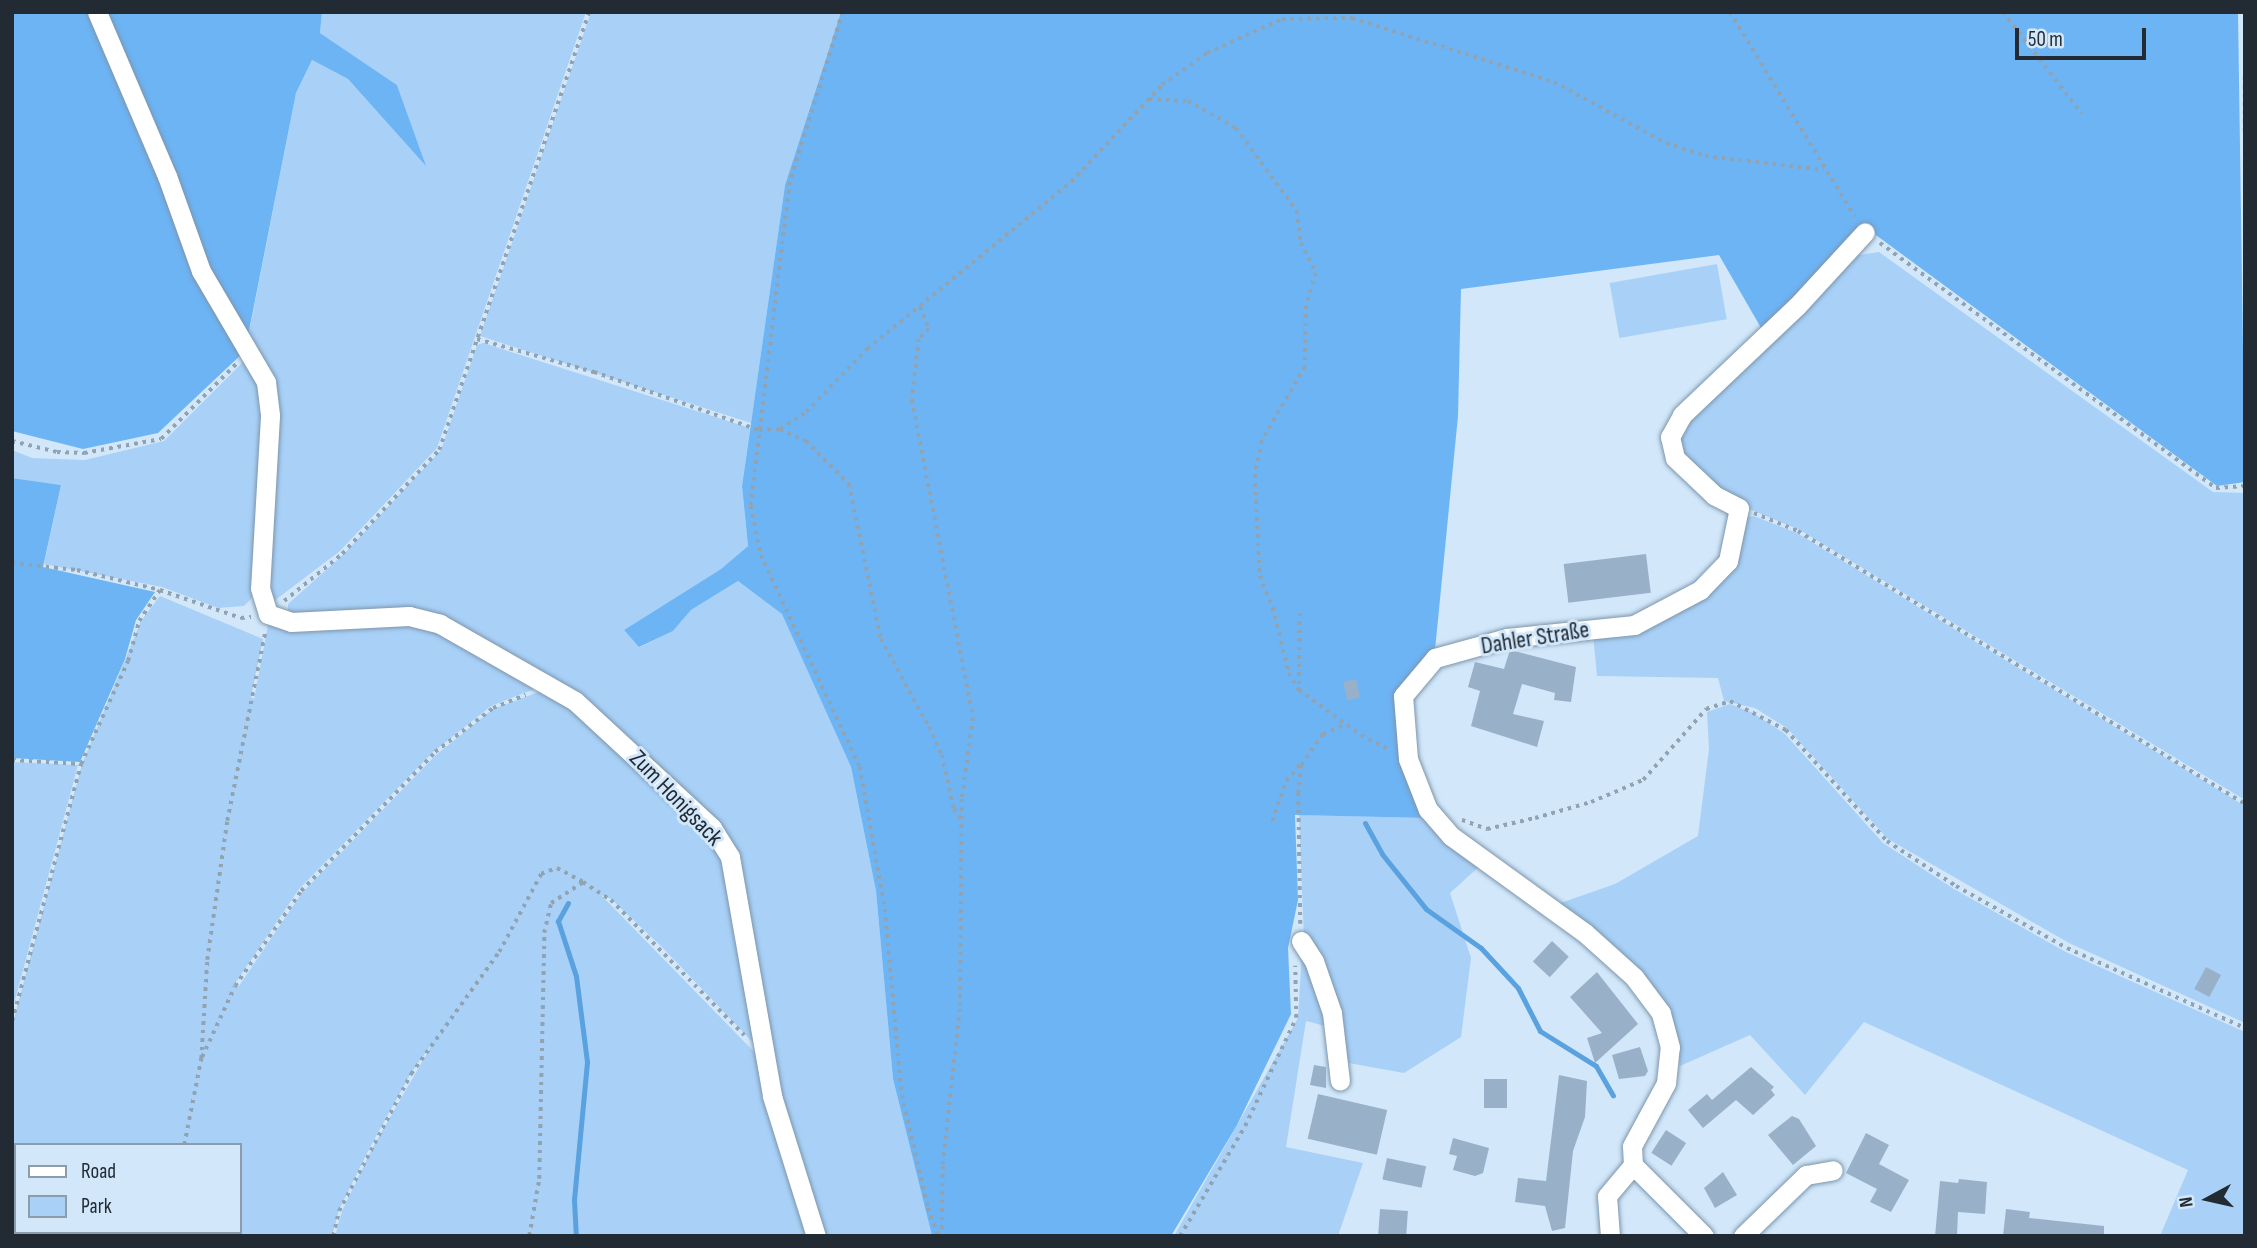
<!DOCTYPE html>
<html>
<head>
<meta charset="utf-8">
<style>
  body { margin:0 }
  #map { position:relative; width:2257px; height:1248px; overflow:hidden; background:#d2e7fa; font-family:"Sofia Sans Condensed",sans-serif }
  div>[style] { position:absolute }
  .green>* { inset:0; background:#a9d1f8; transform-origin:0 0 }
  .forest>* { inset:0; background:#6db4f5 }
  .stream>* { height:5px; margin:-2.5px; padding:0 2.5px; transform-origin:2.5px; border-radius:2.5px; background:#5aa1e0 }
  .building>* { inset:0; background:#99b1c8; transform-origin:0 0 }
  .path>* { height:3.5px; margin-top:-1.75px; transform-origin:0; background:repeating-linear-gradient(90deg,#91a2b1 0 3.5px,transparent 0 8.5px) }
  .roads { filter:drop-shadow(0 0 2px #7d95ab) drop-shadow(0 0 2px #7d95ab) }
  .minor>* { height:19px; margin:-9.5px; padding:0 9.5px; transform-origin:9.5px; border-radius:9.5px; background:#fff }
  span { translate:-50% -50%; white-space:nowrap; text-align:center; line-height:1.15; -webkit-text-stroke:6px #d2e7fa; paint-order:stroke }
  .street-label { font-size:24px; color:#222b34 }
  .frame { position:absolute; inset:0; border:14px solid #222b34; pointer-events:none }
  .legend { position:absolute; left:14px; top:1143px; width:228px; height:91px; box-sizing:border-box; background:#d2e7fa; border:2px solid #8c9cab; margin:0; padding:9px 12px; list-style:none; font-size:21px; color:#222b34 }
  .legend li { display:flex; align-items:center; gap:14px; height:35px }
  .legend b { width:35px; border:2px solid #8c9cab }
  .north { position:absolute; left:2173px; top:1164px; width:70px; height:70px; -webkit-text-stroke:5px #d2e7fa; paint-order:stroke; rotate:262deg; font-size:19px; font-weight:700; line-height:28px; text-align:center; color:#222b34 }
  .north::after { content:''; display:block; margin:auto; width:24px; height:32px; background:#222b34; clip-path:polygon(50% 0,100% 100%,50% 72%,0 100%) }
  .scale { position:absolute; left:2015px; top:28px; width:131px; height:32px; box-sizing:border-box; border:4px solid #222b34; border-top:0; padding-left:9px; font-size:21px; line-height:24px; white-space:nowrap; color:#222b34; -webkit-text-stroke:5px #d2e7fa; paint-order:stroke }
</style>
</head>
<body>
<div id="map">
  <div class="green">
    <div style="clip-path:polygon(322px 12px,586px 12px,437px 448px,340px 551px,274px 601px,264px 588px,273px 412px,247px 343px,296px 93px,312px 60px,348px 79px,425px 164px,397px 85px,320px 33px)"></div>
    <div style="clip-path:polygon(591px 12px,841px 12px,785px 185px,751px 423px,480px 336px)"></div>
    <div style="clip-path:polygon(1879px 252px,2213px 492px,2245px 493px,2245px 800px,1800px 530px,1742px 506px,1678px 457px,1674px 438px,1683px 418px,1844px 264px,1859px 255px)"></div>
    <div style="left:1717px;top:264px;width:56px;height:109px;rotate:80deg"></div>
    <div style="clip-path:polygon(483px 343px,750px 428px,742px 486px,748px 546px,721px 569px,624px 630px,640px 647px,673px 631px,691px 610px,738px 581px,782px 613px,851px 767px,876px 891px,893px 1079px,932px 1236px,819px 1236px,793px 1167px,733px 855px,575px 698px,441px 620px,288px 614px,288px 604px,344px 554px,441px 450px,477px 345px)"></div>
    <div style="clip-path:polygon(245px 360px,259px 389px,263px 417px,252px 598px,244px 606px,218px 608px,162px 587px,44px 564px,61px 485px,12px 478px,12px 450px,32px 458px,85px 460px,164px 441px)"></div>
    <div style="clip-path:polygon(1754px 516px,1797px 533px,2245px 806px,2245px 1023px,2069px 943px,1888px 839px,1787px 728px,1755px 708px,1724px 701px,1718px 678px,1597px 676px,1593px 634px,1703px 591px,1747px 517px)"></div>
    <div style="clip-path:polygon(evenodd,160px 596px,263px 639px,251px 697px,254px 699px,269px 620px,409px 619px,542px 686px,491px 706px,433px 752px,299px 889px,234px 985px,239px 986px,302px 893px,436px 755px,493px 709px,547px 689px,572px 705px,720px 844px,762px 1052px,663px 948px,611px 899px,601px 895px,763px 1061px,814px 1236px,335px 1236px,342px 1211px,372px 1149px,434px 1041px,411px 1073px,369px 1149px,339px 1210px,332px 1236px,12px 1236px,12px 1026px,82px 764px,141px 621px,160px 596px,16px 1145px,240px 1145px,240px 1232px,16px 1232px,16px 1145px)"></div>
    <div style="clip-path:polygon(1730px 704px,1753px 713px,1784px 733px,1883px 843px,1954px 889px,2066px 952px,2245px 1032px,2245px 1236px,2160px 1236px,2188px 1170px,1864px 1022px,1805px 1095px,1750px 1035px,1680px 1066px,1674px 1031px,1552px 906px,1615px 884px,1698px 836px,1709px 749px,1707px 712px)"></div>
    <div style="clip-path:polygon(12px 762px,78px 765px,12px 1011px)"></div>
    <div style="clip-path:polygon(1299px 815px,1427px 818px,1482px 864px,1450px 893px,1471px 958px,1461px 1037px,1404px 1073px,1343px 1062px,1304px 939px)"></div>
    <div style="clip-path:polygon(1302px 950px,1333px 1028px,1306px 1021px,1286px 1147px,1363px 1163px,1338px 1236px,1174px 1236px,1298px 1018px)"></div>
  </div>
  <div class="forest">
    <div style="clip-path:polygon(12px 12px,322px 12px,320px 33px,397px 85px,426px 166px,348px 79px,312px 60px,296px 93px,245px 351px,158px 433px,83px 449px,12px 431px)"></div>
    <div style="clip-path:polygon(841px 12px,2238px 12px,2245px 482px,2217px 486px,1865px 227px,1764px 333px,1719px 255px,1461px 289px,1458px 416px,1435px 650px,1398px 695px,1427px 818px,1295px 815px,1298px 900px,1288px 948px,1291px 1014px,1237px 1125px,1171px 1236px,932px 1236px,893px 1079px,876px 891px,851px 767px,782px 614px,738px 581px,691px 610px,673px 631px,639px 647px,624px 630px,721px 569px,748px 546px,742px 486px,785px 185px)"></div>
    <div style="clip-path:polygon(12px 478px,61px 485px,43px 567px,155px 592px,136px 620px,125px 659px,80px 762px,12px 758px)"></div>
  </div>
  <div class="stream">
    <div style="left:1365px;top:823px;width:35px;rotate:61deg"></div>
    <div style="left:1382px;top:854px;width:70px;rotate:51.3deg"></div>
    <div style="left:1426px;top:909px;width:67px;rotate:35.3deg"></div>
    <div style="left:1481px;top:948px;width:54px;rotate:47.2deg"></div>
    <div style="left:1518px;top:988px;width:48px;rotate:62.9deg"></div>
    <div style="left:1540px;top:1031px;width:66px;rotate:32deg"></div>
    <div style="left:1596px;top:1066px;width:34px;rotate:60deg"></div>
    <div style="left:568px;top:903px;width:21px;rotate:119deg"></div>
    <div style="left:558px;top:921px;width:58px;rotate:71.9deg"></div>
    <div style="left:576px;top:976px;width:87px;rotate:82.7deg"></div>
    <div style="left:587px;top:1062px;width:139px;rotate:95.4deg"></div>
    <div style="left:574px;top:1200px;width:36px;rotate:87deg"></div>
  </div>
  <div class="building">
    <div style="left:1646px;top:554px;width:39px;height:83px;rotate:83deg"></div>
    <div style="clip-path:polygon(1510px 650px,1576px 667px,1571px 702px,1554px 700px,1555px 693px,1522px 684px,1513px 714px,1544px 721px,1537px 747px,1471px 726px,1480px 691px,1468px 687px,1475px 662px,1504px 669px)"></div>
    <div style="left:1356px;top:679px;width:19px;height:13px;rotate:78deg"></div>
    <div style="left:1552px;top:941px;width:23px;height:28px;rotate:43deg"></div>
    <div style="left:2206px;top:967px;width:17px;height:25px;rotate:28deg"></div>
    <div style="clip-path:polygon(1597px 972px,1638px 1024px,1595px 1063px,1587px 1038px,1602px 1033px,1570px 997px)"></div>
    <div style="clip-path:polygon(1640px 1047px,1648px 1071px,1645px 1076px,1619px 1079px,1612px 1055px)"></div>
    <div style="clip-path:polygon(1314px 1065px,1326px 1067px,1326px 1088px,1310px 1085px)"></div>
    <div style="clip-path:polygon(1751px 1067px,1774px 1087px,1771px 1090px,1775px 1095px,1753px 1115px,1736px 1100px,1703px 1128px,1688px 1110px,1707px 1094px,1712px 1100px)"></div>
    <div style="clip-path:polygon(1559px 1075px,1587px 1081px,1585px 1117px,1573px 1151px,1565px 1228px,1552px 1231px,1545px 1206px,1515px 1202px,1518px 1178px,1546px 1181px)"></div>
    <div style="left:1484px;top:1079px;width:23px;height:29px"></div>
    <div style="left:1318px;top:1094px;width:71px;height:46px;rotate:13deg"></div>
    <div style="clip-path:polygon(1792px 1116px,1799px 1119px,1816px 1146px,1793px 1165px,1768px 1135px)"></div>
    <div style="left:1666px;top:1130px;width:24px;height:27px;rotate:33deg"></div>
    <div style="clip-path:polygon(1866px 1133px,1889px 1145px,1879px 1164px,1909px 1180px,1891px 1212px,1870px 1202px,1877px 1189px,1846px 1173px)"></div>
    <div style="clip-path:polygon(1453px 1138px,1489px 1148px,1483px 1173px,1475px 1176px,1453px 1170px,1457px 1156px,1449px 1154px)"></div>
    <div style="left:1387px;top:1158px;width:40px;height:22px;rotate:12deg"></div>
    <div style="clip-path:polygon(1723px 1172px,1737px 1195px,1715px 1208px,1704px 1188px)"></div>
    <div style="clip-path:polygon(1959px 1179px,1987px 1182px,1985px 1214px,1958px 1212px,1957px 1236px,1935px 1236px,1940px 1181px,1958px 1183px)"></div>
    <div style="left:1380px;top:1209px;width:28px;height:27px;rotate:4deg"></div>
    <div style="clip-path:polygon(2006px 1209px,2030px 1212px,2029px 1218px,2104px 1226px,2104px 1236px,2003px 1236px)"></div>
  </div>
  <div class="path">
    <div style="left:843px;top:12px;width:178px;rotate:107.3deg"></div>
    <div style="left:790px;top:182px;width:326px;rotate:96.9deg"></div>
    <div style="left:751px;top:506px;width:50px;rotate:78.5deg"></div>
    <div style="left:761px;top:555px;width:234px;rotate:65deg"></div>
    <div style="left:860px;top:767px;width:144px;rotate:80deg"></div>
    <div style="left:885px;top:909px;width:187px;rotate:84.8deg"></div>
    <div style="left:902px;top:1095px;width:116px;rotate:77deg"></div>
    <div style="left:928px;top:1208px;width:30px;rotate:69deg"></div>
    <div style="left:1730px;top:12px;width:240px;rotate:58.6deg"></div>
    <div style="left:2003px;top:12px;width:129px;rotate:52.2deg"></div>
    <div style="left:2245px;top:77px;width:59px;rotate:90deg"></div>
    <div style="left:1149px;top:99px;width:39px;rotate:3deg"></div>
    <div style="left:1188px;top:101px;width:55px;rotate:29.4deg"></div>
    <div style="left:1236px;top:128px;width:103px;rotate:53.7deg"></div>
    <div style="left:1297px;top:211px;width:32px;rotate:83deg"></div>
    <div style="left:1301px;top:243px;width:34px;rotate:63deg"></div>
    <div style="left:1316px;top:273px;width:34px;rotate:107deg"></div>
    <div style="left:1306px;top:306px;width:61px;rotate:90.9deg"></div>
    <div style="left:1305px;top:367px;width:86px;rotate:120.2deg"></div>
    <div style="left:1262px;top:441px;width:35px;rotate:102deg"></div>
    <div style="left:1255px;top:475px;width:101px;rotate:87.2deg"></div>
    <div style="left:1260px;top:576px;width:35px;rotate:68deg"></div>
    <div style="left:1273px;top:608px;width:67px;rotate:76.2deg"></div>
    <div style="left:1289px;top:673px;width:20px;rotate:60deg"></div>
    <div style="left:1880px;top:243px;width:416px;rotate:36.1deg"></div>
    <div style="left:2216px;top:488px;width:29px;rotate:-4deg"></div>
    <div style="left:920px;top:307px;width:24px;rotate:68deg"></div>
    <div style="left:929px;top:329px;width:14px;rotate:135deg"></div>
    <div style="left:919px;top:339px;width:61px;rotate:96.5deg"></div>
    <div style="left:912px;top:400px;width:324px;rotate:79.1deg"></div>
    <div style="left:973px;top:718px;width:82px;rotate:97.7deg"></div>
    <div style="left:962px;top:799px;width:210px;rotate:90.5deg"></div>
    <div style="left:960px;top:1009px;width:158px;rotate:96.2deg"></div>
    <div style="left:943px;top:1166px;width:70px;rotate:90.8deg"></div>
    <div style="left:477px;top:339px;width:122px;rotate:15.8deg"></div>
    <div style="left:594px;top:372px;width:175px;rotate:19.4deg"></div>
    <div style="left:759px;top:430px;width:21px;rotate:-3deg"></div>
    <div style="left:780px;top:429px;width:31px;rotate:-33deg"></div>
    <div style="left:806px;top:412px;width:88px;rotate:-45.9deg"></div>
    <div style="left:867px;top:349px;width:264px;rotate:-39.3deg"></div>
    <div style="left:1071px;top:182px;width:133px;rotate:-46.8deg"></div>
    <div style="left:1162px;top:85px;width:55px;rotate:-35.4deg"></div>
    <div style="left:1207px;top:53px;width:82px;rotate:-24.4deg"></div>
    <div style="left:1282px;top:19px;width:70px;rotate:-0.8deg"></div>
    <div style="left:1352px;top:18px;width:212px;rotate:17.6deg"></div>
    <div style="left:1554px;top:82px;width:128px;rotate:28.6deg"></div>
    <div style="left:1666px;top:143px;width:41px;rotate:18.4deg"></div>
    <div style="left:1705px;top:156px;width:120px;rotate:6.7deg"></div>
    <div style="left:780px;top:429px;width:29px;rotate:25deg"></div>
    <div style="left:806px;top:441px;width:61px;rotate:45deg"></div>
    <div style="left:849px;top:484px;width:158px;rotate:78.3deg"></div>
    <div style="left:881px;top:639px;width:100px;rotate:61.4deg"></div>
    <div style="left:929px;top:727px;width:31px;rotate:65deg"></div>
    <div style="left:942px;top:755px;width:55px;rotate:77.5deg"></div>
    <div style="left:954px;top:809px;width:14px;rotate:54deg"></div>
    <div style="left:12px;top:441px;width:46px;rotate:13.7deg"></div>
    <div style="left:57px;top:452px;width:27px;rotate:2deg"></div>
    <div style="left:84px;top:453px;width:78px;rotate:-10.3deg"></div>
    <div style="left:161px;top:439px;width:106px;rotate:-45deg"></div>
    <div style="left:1754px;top:513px;width:48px;rotate:22.2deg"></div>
    <div style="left:1798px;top:531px;width:524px;rotate:31.41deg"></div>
    <div style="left:12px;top:563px;width:65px;rotate:6.1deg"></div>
    <div style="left:77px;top:570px;width:85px;rotate:13.5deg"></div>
    <div style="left:160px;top:590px;width:86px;rotate:19.1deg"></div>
    <div style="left:241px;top:618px;width:10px;rotate:-6deg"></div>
    <div style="left:284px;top:601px;width:75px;rotate:-39deg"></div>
    <div style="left:342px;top:554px;width:142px;rotate:-47deg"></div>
    <div style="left:439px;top:450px;width:463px;rotate:-71.1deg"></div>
    <div style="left:1300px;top:613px;width:77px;rotate:90.7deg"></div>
    <div style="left:1299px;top:690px;width:77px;rotate:36deg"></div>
    <div style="left:1361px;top:735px;width:34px;rotate:27deg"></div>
    <div style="left:12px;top:760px;width:69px;rotate:3.3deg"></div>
    <div style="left:1462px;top:820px;width:27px;rotate:20deg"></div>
    <div style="left:1487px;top:829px;width:49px;rotate:-12.9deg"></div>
    <div style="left:1535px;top:818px;width:58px;rotate:-15.9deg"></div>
    <div style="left:1591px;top:802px;width:56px;rotate:-22.9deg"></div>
    <div style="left:1643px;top:780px;width:95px;rotate:-48.4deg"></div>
    <div style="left:1706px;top:709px;width:25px;rotate:-18deg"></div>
    <div style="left:1730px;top:701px;width:63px;rotate:27.4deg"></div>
    <div style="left:1786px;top:730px;width:150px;rotate:47.7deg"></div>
    <div style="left:1887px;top:841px;width:82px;rotate:33.1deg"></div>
    <div style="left:1956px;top:886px;width:127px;rotate:29.2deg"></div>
    <div style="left:2067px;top:948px;width:195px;rotate:24.2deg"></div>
    <div style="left:1272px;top:821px;width:42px;rotate:-70.7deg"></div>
    <div style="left:1286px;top:781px;width:23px;rotate:-49deg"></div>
    <div style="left:1300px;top:924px;width:130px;rotate:-90.9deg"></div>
    <div style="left:1298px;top:794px;width:29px;rotate:-84deg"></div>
    <div style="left:1301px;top:765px;width:38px;rotate:-55deg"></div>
    <div style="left:1323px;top:734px;width:25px;rotate:-23deg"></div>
    <div style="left:12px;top:1021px;width:266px;rotate:-75deg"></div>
    <div style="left:81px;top:764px;width:113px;rotate:-65.5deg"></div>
    <div style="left:128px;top:661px;width:41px;rotate:-74.6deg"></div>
    <div style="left:139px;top:621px;width:37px;rotate:-56deg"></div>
    <div style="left:202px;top:1057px;width:78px;rotate:-65.1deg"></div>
    <div style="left:235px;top:986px;width:116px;rotate:-55.2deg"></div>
    <div style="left:301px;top:891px;width:193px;rotate:-46deg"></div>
    <div style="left:435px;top:752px;width:73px;rotate:-37.2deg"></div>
    <div style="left:493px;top:708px;width:35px;rotate:-22deg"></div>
    <div style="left:184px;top:1145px;width:88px;rotate:-78.8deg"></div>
    <div style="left:201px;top:1059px;width:99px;rotate:-86.5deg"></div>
    <div style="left:207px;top:960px;width:140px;rotate:-81.8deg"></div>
    <div style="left:227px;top:821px;width:193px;rotate:-78.6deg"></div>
    <div style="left:170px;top:1236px;width:4px;rotate:-90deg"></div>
    <div style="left:333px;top:1236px;width:26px;rotate:-77deg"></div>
    <div style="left:339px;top:1211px;width:155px;rotate:-62.3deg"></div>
    <div style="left:411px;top:1074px;width:150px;rotate:-54.2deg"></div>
    <div style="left:499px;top:952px;width:89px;rotate:-61.7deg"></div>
    <div style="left:541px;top:874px;width:17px;rotate:-21deg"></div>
    <div style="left:557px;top:868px;width:30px;rotate:28deg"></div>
    <div style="left:529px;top:1236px;width:58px;rotate:-80deg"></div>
    <div style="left:539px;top:1179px;width:246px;rotate:-88.8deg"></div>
    <div style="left:544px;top:933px;width:31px;rotate:-77deg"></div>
    <div style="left:551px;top:903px;width:38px;rotate:-33deg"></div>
    <div style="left:583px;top:882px;width:33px;rotate:33deg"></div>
    <div style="left:611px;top:900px;width:190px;rotate:45.4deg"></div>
    <div style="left:1180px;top:1236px;width:128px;rotate:-59.4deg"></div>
    <div style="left:1245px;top:1126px;width:119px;rotate:-64.7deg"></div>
    <div style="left:1296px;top:1018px;width:52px;rotate:-91.1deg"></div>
  </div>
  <div class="roads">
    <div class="minor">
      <div style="left:97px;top:12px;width:178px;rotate:66.9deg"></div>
      <div style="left:167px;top:176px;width:101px;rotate:70.3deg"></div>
      <div style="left:201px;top:271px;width:129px;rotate:59.6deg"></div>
      <div style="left:266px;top:382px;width:34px;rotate:83deg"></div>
      <div style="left:270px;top:416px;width:172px;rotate:93.3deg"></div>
      <div style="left:260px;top:588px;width:27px;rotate:73deg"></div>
      <div style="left:268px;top:614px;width:24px;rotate:19deg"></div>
      <div style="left:291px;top:622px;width:118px;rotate:-2.9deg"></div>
      <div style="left:409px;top:616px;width:32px;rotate:14deg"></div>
      <div style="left:440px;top:624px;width:155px;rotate:29.7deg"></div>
      <div style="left:575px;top:701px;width:187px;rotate:42.8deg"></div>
      <div style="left:712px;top:828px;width:34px;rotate:58deg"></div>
      <div style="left:730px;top:857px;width:243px;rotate:80deg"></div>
      <div style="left:772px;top:1096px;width:147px;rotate:72.6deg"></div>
      <div style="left:1301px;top:941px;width:24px;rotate:57deg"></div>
      <div style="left:1314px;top:961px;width:55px;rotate:70.9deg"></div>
      <div style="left:1332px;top:1013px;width:68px;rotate:83.3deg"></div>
      <div style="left:1633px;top:1165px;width:19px;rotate:-93deg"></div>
      <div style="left:1632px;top:1146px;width:72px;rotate:-61.6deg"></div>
      <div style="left:1666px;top:1083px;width:36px;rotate:-84deg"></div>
      <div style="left:1670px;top:1047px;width:35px;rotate:-105deg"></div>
      <div style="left:1661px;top:1013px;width:45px;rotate:-126.9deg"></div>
      <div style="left:1634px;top:977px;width:66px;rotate:-138.1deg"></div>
      <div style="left:1585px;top:933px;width:165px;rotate:-144.1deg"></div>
      <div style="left:1451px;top:836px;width:35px;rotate:-131deg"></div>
      <div style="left:1428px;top:810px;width:55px;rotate:-111.4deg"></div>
      <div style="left:1408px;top:759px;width:63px;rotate:-94.5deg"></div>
      <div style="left:1403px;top:696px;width:50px;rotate:-49.9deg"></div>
      <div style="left:1435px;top:658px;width:75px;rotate:-15.5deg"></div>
      <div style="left:1507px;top:638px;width:128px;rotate:-5.8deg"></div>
      <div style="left:1634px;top:625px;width:75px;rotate:-27.9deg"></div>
      <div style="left:1700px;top:590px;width:40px;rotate:-46deg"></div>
      <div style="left:1728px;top:561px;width:54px;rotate:-78.3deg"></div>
      <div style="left:1739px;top:508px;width:28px;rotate:-153deg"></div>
      <div style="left:1714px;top:495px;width:54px;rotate:-136.5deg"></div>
      <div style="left:1675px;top:458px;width:22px;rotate:-103deg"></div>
      <div style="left:1670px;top:437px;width:25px;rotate:-61deg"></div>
      <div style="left:1682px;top:415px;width:158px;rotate:-43.5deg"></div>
      <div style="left:1797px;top:306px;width:100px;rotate:-47.4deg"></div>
      <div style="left:1633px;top:1165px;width:100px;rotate:45deg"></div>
      <div style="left:1610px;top:1236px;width:40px;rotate:-94.3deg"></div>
      <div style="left:1607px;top:1196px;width:40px;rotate:-50deg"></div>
      <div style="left:1743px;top:1236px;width:88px;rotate:-44.1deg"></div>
      <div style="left:1806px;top:1175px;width:27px;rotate:-10deg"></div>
    </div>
  </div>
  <div class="street-label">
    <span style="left:1535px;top:638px;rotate:-9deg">Dahler Straße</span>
    <span style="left:676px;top:798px;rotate:46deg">Zum Honigsack</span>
  </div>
  <div class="frame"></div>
  <ul class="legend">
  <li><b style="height:9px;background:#fff"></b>Road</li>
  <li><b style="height:19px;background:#a9d1f8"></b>Park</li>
  </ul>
  <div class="north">N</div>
  <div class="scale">50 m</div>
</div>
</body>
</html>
